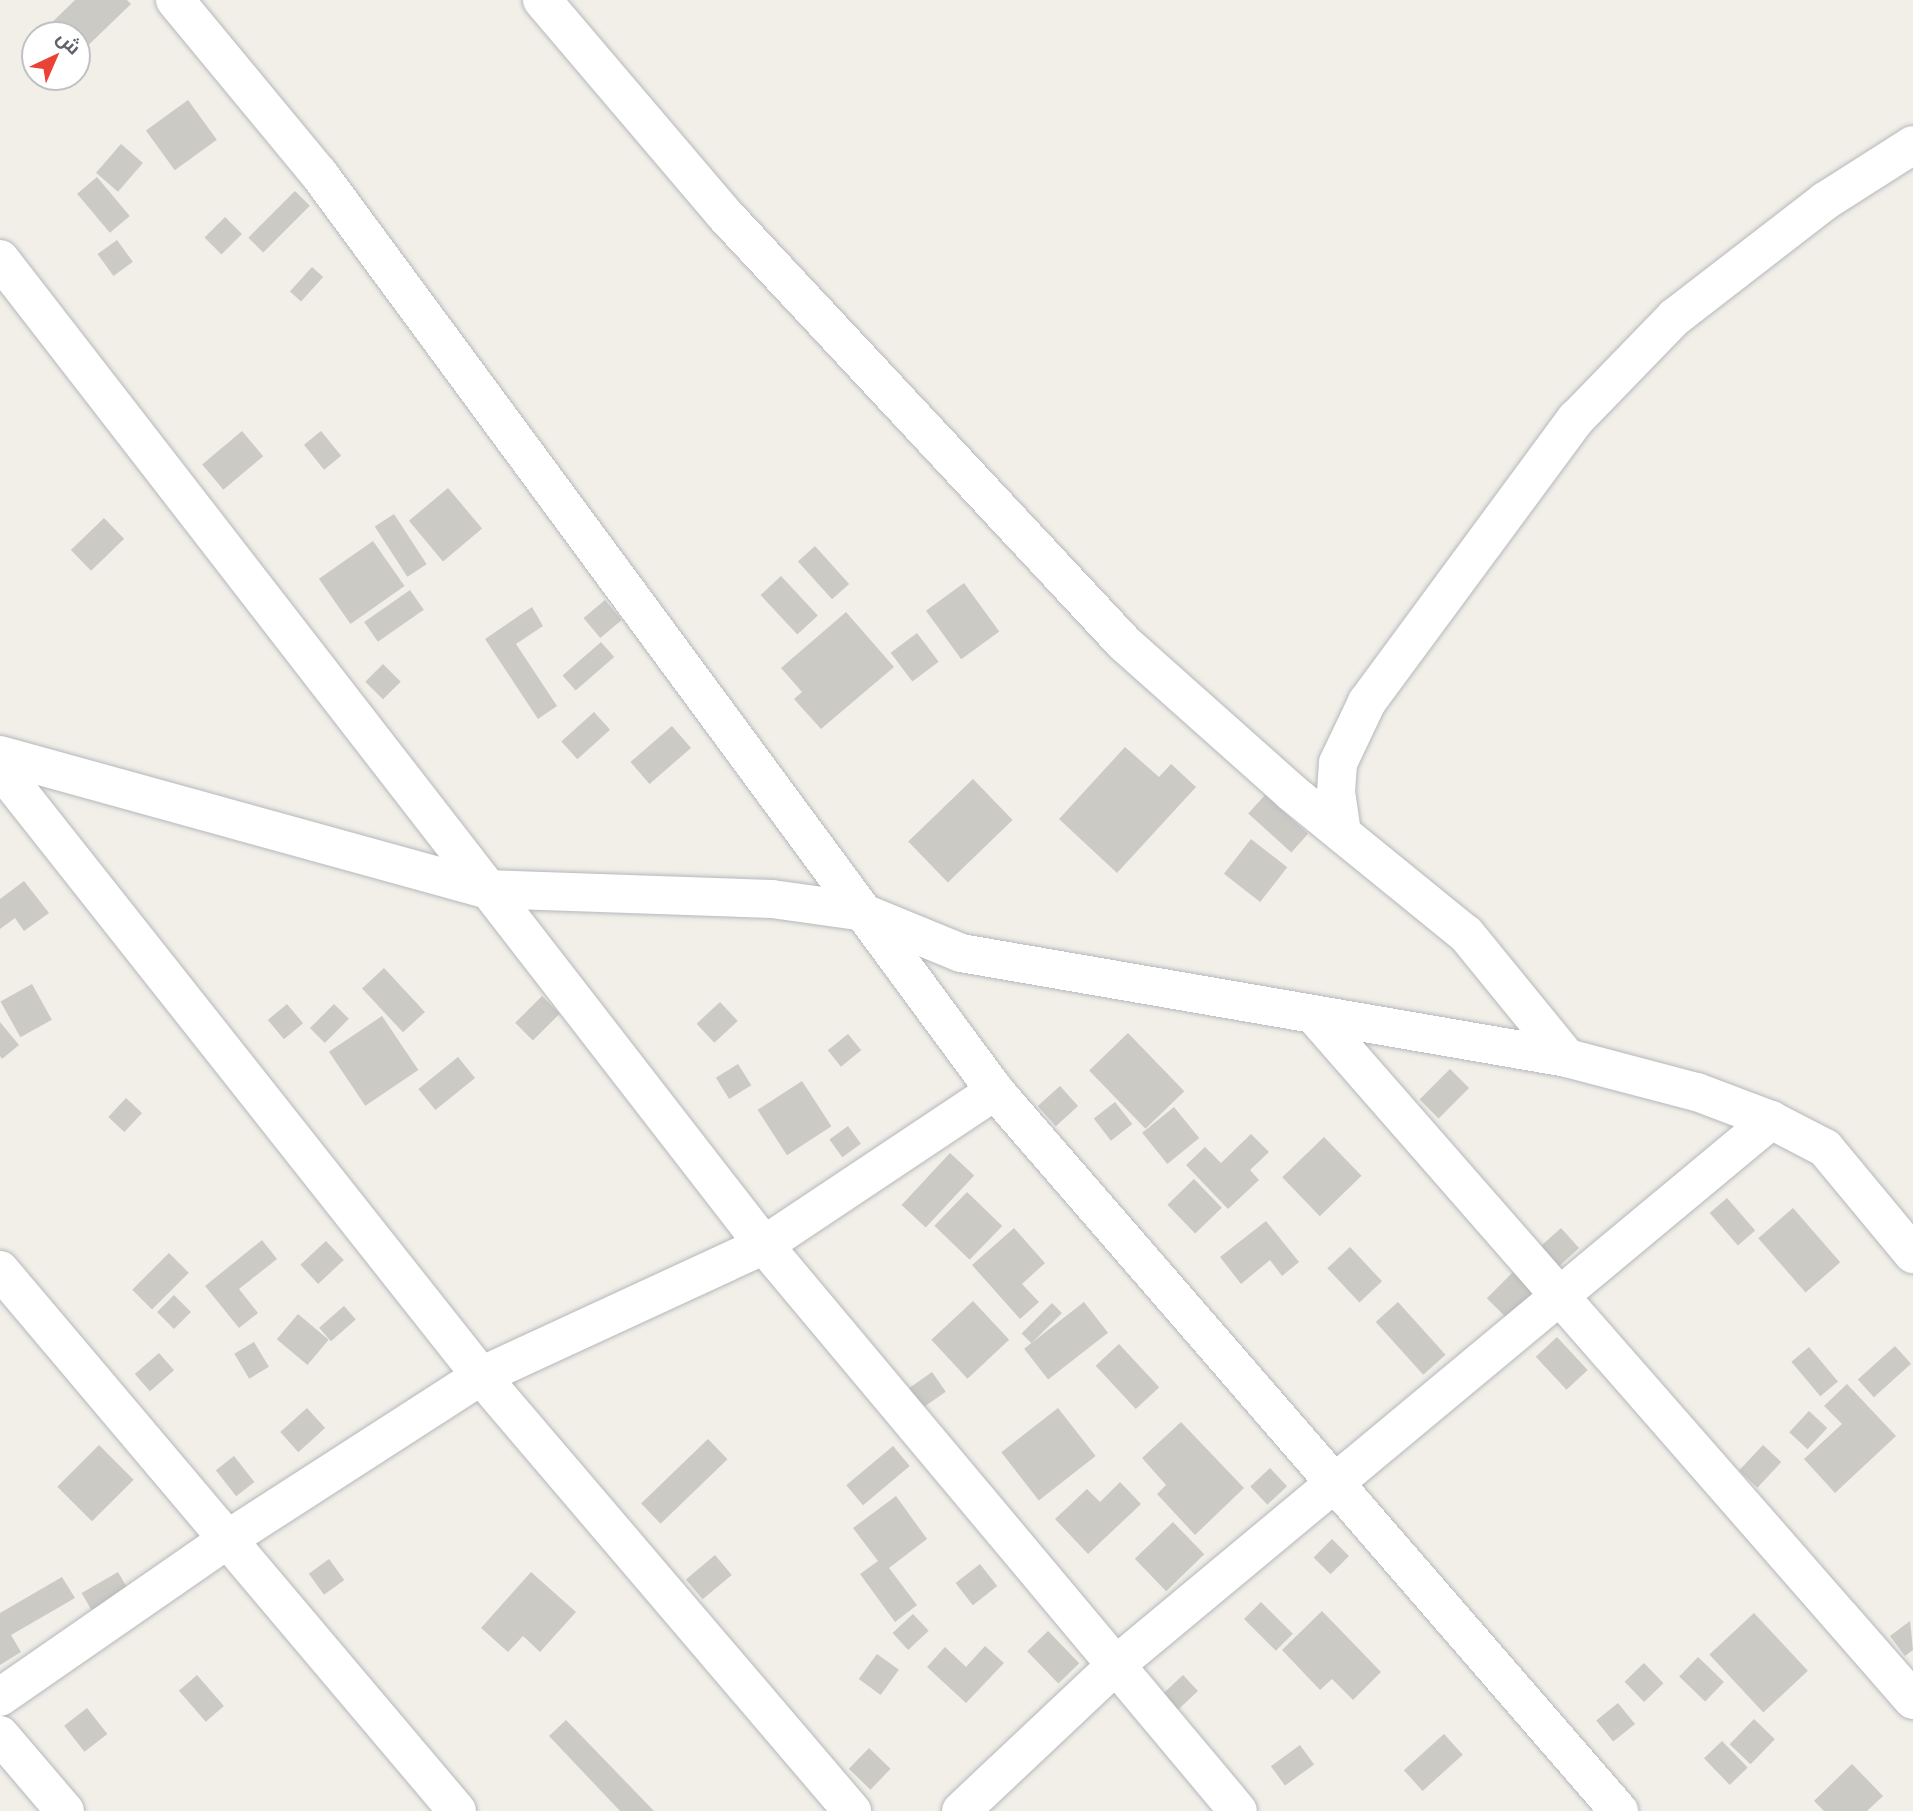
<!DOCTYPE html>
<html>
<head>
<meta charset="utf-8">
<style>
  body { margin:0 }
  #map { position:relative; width:1913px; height:1811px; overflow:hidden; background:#f1efe8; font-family:"Archivo Narrow",Cairo,sans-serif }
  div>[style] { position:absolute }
  .building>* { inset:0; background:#cccac5; transform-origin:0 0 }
  .roads { filter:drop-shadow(0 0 2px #b5b8bc) drop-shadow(0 0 2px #b5b8bc) }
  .minor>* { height:38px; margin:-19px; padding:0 19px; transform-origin:19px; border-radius:19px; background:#fff }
  .tertiary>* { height:38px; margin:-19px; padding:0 19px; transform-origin:19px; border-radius:19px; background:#fff }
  span { translate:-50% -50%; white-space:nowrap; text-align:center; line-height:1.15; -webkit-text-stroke:6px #fff; paint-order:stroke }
  .north { position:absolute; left:21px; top:21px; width:70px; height:70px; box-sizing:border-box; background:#fff; border:2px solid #bfc1c3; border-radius:50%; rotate:44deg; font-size:19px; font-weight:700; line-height:28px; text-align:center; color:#5f6368 }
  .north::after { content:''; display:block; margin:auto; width:24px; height:32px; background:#ea4335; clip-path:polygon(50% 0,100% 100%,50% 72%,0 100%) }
</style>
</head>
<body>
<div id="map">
  <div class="building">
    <div style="clip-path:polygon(75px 0,127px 0,131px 4px,77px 56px,77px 35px,39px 35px)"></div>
    <div style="left:188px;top:100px;width:49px;height:52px;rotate:54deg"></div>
    <div style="left:121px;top:144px;width:29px;height:38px;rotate:41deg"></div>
    <div style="left:97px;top:177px;width:51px;height:26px;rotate:50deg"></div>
    <div style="left:295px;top:191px;width:21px;height:66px;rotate:45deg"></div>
    <div style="left:225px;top:217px;width:24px;height:29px;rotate:45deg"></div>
    <div style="left:117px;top:240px;width:27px;height:24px;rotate:54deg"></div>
    <div style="left:312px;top:267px;width:15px;height:33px;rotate:42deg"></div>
    <div style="left:242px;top:431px;width:33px;height:52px;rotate:50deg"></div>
    <div style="left:321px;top:431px;width:32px;height:22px;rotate:51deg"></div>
    <div style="left:448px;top:488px;width:53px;height:51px;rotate:50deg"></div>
    <div style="left:394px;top:514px;width:60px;height:23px;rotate:57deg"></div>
    <div style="left:104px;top:518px;width:29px;height:46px;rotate:46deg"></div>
    <div style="left:373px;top:541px;width:55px;height:66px;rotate:55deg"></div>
    <div style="left:815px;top:546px;width:51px;height:23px;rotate:48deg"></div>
    <div style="left:781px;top:576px;width:54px;height:28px;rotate:47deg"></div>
    <div style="left:964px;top:583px;width:60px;height:47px;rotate:54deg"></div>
    <div style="left:410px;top:590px;width:24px;height:56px;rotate:55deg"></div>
    <div style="left:605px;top:600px;width:26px;height:28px;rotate:50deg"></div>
    <div style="clip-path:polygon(532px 607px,543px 626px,516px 644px,557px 706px,538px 719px,485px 639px)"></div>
    <div style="clip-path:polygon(846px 612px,894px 667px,821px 729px,794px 699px,802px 692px,781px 668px)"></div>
    <div style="left:917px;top:633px;width:36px;height:33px;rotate:53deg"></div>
    <div style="left:601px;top:642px;width:20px;height:51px;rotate:49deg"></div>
    <div style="left:383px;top:664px;width:25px;height:25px;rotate:45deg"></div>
    <div style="left:594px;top:712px;width:24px;height:44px;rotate:48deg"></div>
    <div style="left:672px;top:726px;width:29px;height:55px;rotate:49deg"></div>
    <div style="clip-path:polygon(1125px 747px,1159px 777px,1171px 764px,1196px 787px,1117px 873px,1059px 819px)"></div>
    <div style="left:973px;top:779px;width:57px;height:90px;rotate:46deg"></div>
    <div style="left:1265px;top:795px;width:58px;height:25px;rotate:42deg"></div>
    <div style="left:1251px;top:839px;width:46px;height:44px;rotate:38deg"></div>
    <div style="clip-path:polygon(24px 881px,49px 913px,24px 931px,15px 918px,0 929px,0 899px)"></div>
    <div style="left:384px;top:968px;width:60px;height:30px;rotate:47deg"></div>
    <div style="left:32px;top:984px;width:41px;height:36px;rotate:61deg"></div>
    <div style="left:542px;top:996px;width:25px;height:38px;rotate:45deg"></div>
    <div style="left:720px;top:1002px;width:26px;height:32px;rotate:47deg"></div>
    <div style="left:287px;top:1004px;width:25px;height:25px;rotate:50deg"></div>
    <div style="left:334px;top:1004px;width:21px;height:34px;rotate:45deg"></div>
    <div style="left:382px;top:1016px;width:65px;height:64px;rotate:56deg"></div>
    <div style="clip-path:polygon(0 1022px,19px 1045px,2px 1059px,0 1056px)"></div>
    <div style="left:1128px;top:1033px;width:81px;height:54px;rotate:46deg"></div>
    <div style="left:848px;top:1034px;width:21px;height:26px;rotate:51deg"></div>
    <div style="left:458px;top:1057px;width:27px;height:51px;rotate:51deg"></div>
    <div style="left:738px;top:1064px;width:25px;height:26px;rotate:58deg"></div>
    <div style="left:1450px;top:1069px;width:27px;height:43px;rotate:45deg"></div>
    <div style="left:802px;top:1081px;width:54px;height:53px;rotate:57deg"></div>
    <div style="left:1060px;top:1086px;width:27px;height:30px;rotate:48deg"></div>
    <div style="left:126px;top:1098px;width:22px;height:26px;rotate:43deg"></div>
    <div style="left:1115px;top:1102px;width:28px;height:27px;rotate:52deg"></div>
    <div style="left:1174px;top:1107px;width:40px;height:41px;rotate:51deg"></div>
    <div style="left:848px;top:1126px;width:22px;height:23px;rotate:54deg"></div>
    <div style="clip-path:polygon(1251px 1134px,1269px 1152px,1250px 1170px,1259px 1180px,1228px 1209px,1186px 1165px,1205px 1147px,1221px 1163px)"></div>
    <div style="left:1324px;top:1137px;width:54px;height:58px;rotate:46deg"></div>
    <div style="left:950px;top:1153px;width:33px;height:71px;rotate:43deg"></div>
    <div style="left:1194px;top:1179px;width:40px;height:37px;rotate:46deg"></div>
    <div style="left:967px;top:1192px;width:49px;height:47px;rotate:44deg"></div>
    <div style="left:1727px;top:1198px;width:43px;height:23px;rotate:49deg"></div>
    <div style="left:1793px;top:1208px;width:72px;height:46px;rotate:49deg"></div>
    <div style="clip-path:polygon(1266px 1221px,1299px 1262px,1282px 1276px,1270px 1260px,1241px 1284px,1220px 1257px)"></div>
    <div style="clip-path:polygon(1014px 1228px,1045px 1263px,1022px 1284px,1039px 1302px,1020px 1319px,972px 1265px)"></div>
    <div style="left:1561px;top:1228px;width:27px;height:27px;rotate:48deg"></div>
    <div style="clip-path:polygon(262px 1240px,277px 1259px,239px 1289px,258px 1313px,239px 1328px,205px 1286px)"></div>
    <div style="left:326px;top:1241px;width:26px;height:35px;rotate:47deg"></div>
    <div style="left:1350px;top:1247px;width:47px;height:31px;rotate:47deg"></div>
    <div style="left:169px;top:1253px;width:28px;height:52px;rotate:45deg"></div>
    <div style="left:1513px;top:1272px;width:41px;height:37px;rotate:45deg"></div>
    <div style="left:174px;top:1295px;width:24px;height:24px;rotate:45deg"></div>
    <div style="left:973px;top:1301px;width:53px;height:57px;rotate:47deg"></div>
    <div style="left:1084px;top:1302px;width:39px;height:76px;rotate:52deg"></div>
    <div style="left:1398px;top:1302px;width:71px;height:30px;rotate:48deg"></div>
    <div style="left:1052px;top:1303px;width:14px;height:43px;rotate:45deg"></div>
    <div style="left:344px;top:1306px;width:18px;height:33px;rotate:49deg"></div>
    <div style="left:298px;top:1314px;width:40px;height:33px;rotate:40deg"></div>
    <div style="left:1557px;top:1337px;width:45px;height:29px;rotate:47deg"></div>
    <div style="left:254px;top:1342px;width:29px;height:23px;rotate:59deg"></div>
    <div style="left:1119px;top:1344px;width:59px;height:32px;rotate:47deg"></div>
    <div style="left:1895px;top:1346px;width:24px;height:50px;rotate:48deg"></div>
    <div style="left:1809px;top:1347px;width:45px;height:23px;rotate:50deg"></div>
    <div style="left:159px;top:1353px;width:23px;height:32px;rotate:49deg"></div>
    <div style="left:932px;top:1372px;width:24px;height:29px;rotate:55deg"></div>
    <div style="clip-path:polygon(1847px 1384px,1896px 1436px,1835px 1493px,1804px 1459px,1842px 1424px,1824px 1406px)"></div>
    <div style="left:307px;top:1408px;width:27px;height:36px;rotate:48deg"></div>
    <div style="left:1058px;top:1408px;width:61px;height:72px;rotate:52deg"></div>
    <div style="left:1809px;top:1411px;width:25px;height:29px;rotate:43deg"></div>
    <div style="clip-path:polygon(1181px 1422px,1244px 1488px,1195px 1535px,1157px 1494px,1166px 1485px,1142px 1458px)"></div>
    <div style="left:708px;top:1439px;width:28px;height:93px;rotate:46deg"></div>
    <div style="left:99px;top:1445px;width:49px;height:59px;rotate:45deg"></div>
    <div style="left:1763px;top:1445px;width:25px;height:35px;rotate:43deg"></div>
    <div style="left:893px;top:1446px;width:26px;height:61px;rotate:50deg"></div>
    <div style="left:234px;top:1456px;width:33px;height:23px;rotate:52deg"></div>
    <div style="left:1270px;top:1468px;width:25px;height:27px;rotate:47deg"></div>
    <div style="clip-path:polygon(1120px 1482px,1141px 1504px,1088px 1554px,1055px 1519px,1087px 1489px,1100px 1502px)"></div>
    <div style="clip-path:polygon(896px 1496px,927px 1539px,889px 1568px,917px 1605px,895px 1622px,860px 1574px,878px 1561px,853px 1528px)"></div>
    <div style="left:1173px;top:1522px;width:45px;height:53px;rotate:46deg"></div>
    <div style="left:1332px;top:1539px;width:24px;height:26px;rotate:45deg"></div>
    <div style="left:715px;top:1555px;width:26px;height:38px;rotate:50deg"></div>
    <div style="left:329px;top:1559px;width:26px;height:25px;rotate:54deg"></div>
    <div style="left:980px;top:1564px;width:28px;height:31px;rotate:52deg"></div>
    <div style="left:118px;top:1572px;width:28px;height:42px;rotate:60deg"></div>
    <div style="clip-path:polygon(531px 1572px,576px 1612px,540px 1652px,523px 1636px,508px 1652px,481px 1628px)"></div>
    <div style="clip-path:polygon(62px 1577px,75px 1598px,11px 1635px,21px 1652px,0 1665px,0 1613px)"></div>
    <div style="left:1261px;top:1602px;width:45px;height:24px;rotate:45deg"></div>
    <div style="clip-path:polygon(1322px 1611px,1381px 1672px,1353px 1700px,1332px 1679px,1320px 1690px,1282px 1650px)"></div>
    <div style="left:1754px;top:1613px;width:79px;height:61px;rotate:47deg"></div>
    <div style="left:913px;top:1614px;width:23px;height:28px;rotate:47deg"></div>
    <div style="clip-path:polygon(1910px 1621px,1913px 1650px,1905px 1656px,1890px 1636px)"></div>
    <div style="left:1048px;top:1631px;width:45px;height:29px;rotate:46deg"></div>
    <div style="clip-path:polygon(985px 1646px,1004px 1663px,966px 1703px,927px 1667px,945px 1647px,966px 1667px)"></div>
    <div style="left:877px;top:1654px;width:27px;height:31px;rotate:36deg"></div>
    <div style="left:1698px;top:1657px;width:36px;height:27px;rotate:44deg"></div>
    <div style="left:1644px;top:1663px;width:28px;height:27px;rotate:46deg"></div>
    <div style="left:197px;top:1675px;width:41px;height:24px;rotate:49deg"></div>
    <div style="left:1183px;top:1675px;width:22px;height:31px;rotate:47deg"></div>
    <div style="left:1618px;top:1703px;width:27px;height:28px;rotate:51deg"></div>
    <div style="left:87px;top:1708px;width:33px;height:29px;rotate:52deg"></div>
    <div style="left:1754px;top:1719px;width:29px;height:35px;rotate:44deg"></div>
    <div style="clip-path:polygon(566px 1720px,654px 1811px,620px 1811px,549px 1736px)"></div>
    <div style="left:1444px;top:1734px;width:28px;height:54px;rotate:48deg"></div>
    <div style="left:1722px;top:1741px;width:37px;height:25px;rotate:46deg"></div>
    <div style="left:1300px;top:1745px;width:24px;height:36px;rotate:54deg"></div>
    <div style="left:869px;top:1748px;width:30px;height:29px;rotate:44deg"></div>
    <div style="clip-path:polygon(1852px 1764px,1883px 1796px,1867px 1811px,1824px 1811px,1814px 1801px)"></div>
  </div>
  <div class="roads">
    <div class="minor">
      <div style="left:175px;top:0;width:226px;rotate:50.4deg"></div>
      <div style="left:319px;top:174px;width:1139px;rotate:53.6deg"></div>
      <div style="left:995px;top:1091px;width:953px;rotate:49.09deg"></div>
      <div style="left:542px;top:0;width:281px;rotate:49.6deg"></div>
      <div style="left:724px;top:214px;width:587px;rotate:47deg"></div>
      <div style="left:1124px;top:643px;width:224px;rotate:41.7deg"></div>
      <div style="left:1291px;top:792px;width:225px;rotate:39.1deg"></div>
      <div style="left:1466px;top:934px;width:160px;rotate:50.8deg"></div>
      <div style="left:0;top:259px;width:1247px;rotate:52.23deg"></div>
      <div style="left:764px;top:1245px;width:738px;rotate:50.06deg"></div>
      <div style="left:0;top:768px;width:775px;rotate:51.65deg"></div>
      <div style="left:481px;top:1376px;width:572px;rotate:49.54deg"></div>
      <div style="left:1342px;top:833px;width:41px;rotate:-98.3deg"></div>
      <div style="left:1336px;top:792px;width:29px;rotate:-86deg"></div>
      <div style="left:1338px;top:763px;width:68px;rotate:-64.6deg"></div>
      <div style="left:1367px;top:702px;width:352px;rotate:-53.6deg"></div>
      <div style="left:1576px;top:419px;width:142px;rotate:-45.9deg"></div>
      <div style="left:1675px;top:317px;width:190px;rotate:-37.7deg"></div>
      <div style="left:1825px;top:201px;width:104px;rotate:-32.5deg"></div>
      <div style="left:1314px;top:1015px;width:910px;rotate:48.83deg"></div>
      <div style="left:0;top:1270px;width:708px;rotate:49.81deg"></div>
      <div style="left:0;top:1697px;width:277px;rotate:-34.7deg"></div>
      <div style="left:228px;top:1539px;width:301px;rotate:-32.8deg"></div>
      <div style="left:481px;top:1376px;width:312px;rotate:-24.8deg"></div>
      <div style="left:764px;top:1245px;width:278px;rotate:-33.7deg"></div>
      <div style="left:0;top:1735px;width:100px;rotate:49.5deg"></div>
      <div style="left:961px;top:1811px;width:214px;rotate:-43.3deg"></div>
      <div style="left:1117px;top:1664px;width:851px;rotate:-39.75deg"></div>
    </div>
    <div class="tertiary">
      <div style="left:0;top:755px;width:503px;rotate:15.44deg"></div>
      <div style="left:485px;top:889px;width:287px;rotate:2deg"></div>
      <div style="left:772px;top:899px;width:88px;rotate:7.9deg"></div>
      <div style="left:859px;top:911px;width:110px;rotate:22.4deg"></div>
      <div style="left:961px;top:953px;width:615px;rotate:9.83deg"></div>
      <div style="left:1567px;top:1058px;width:134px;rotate:14.7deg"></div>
      <div style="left:1697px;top:1092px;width:79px;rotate:20.7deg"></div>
      <div style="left:1771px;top:1120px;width:61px;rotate:27.4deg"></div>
      <div style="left:1825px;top:1148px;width:138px;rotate:50.3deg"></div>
    </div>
  </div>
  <div class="north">ش</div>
</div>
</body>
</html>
